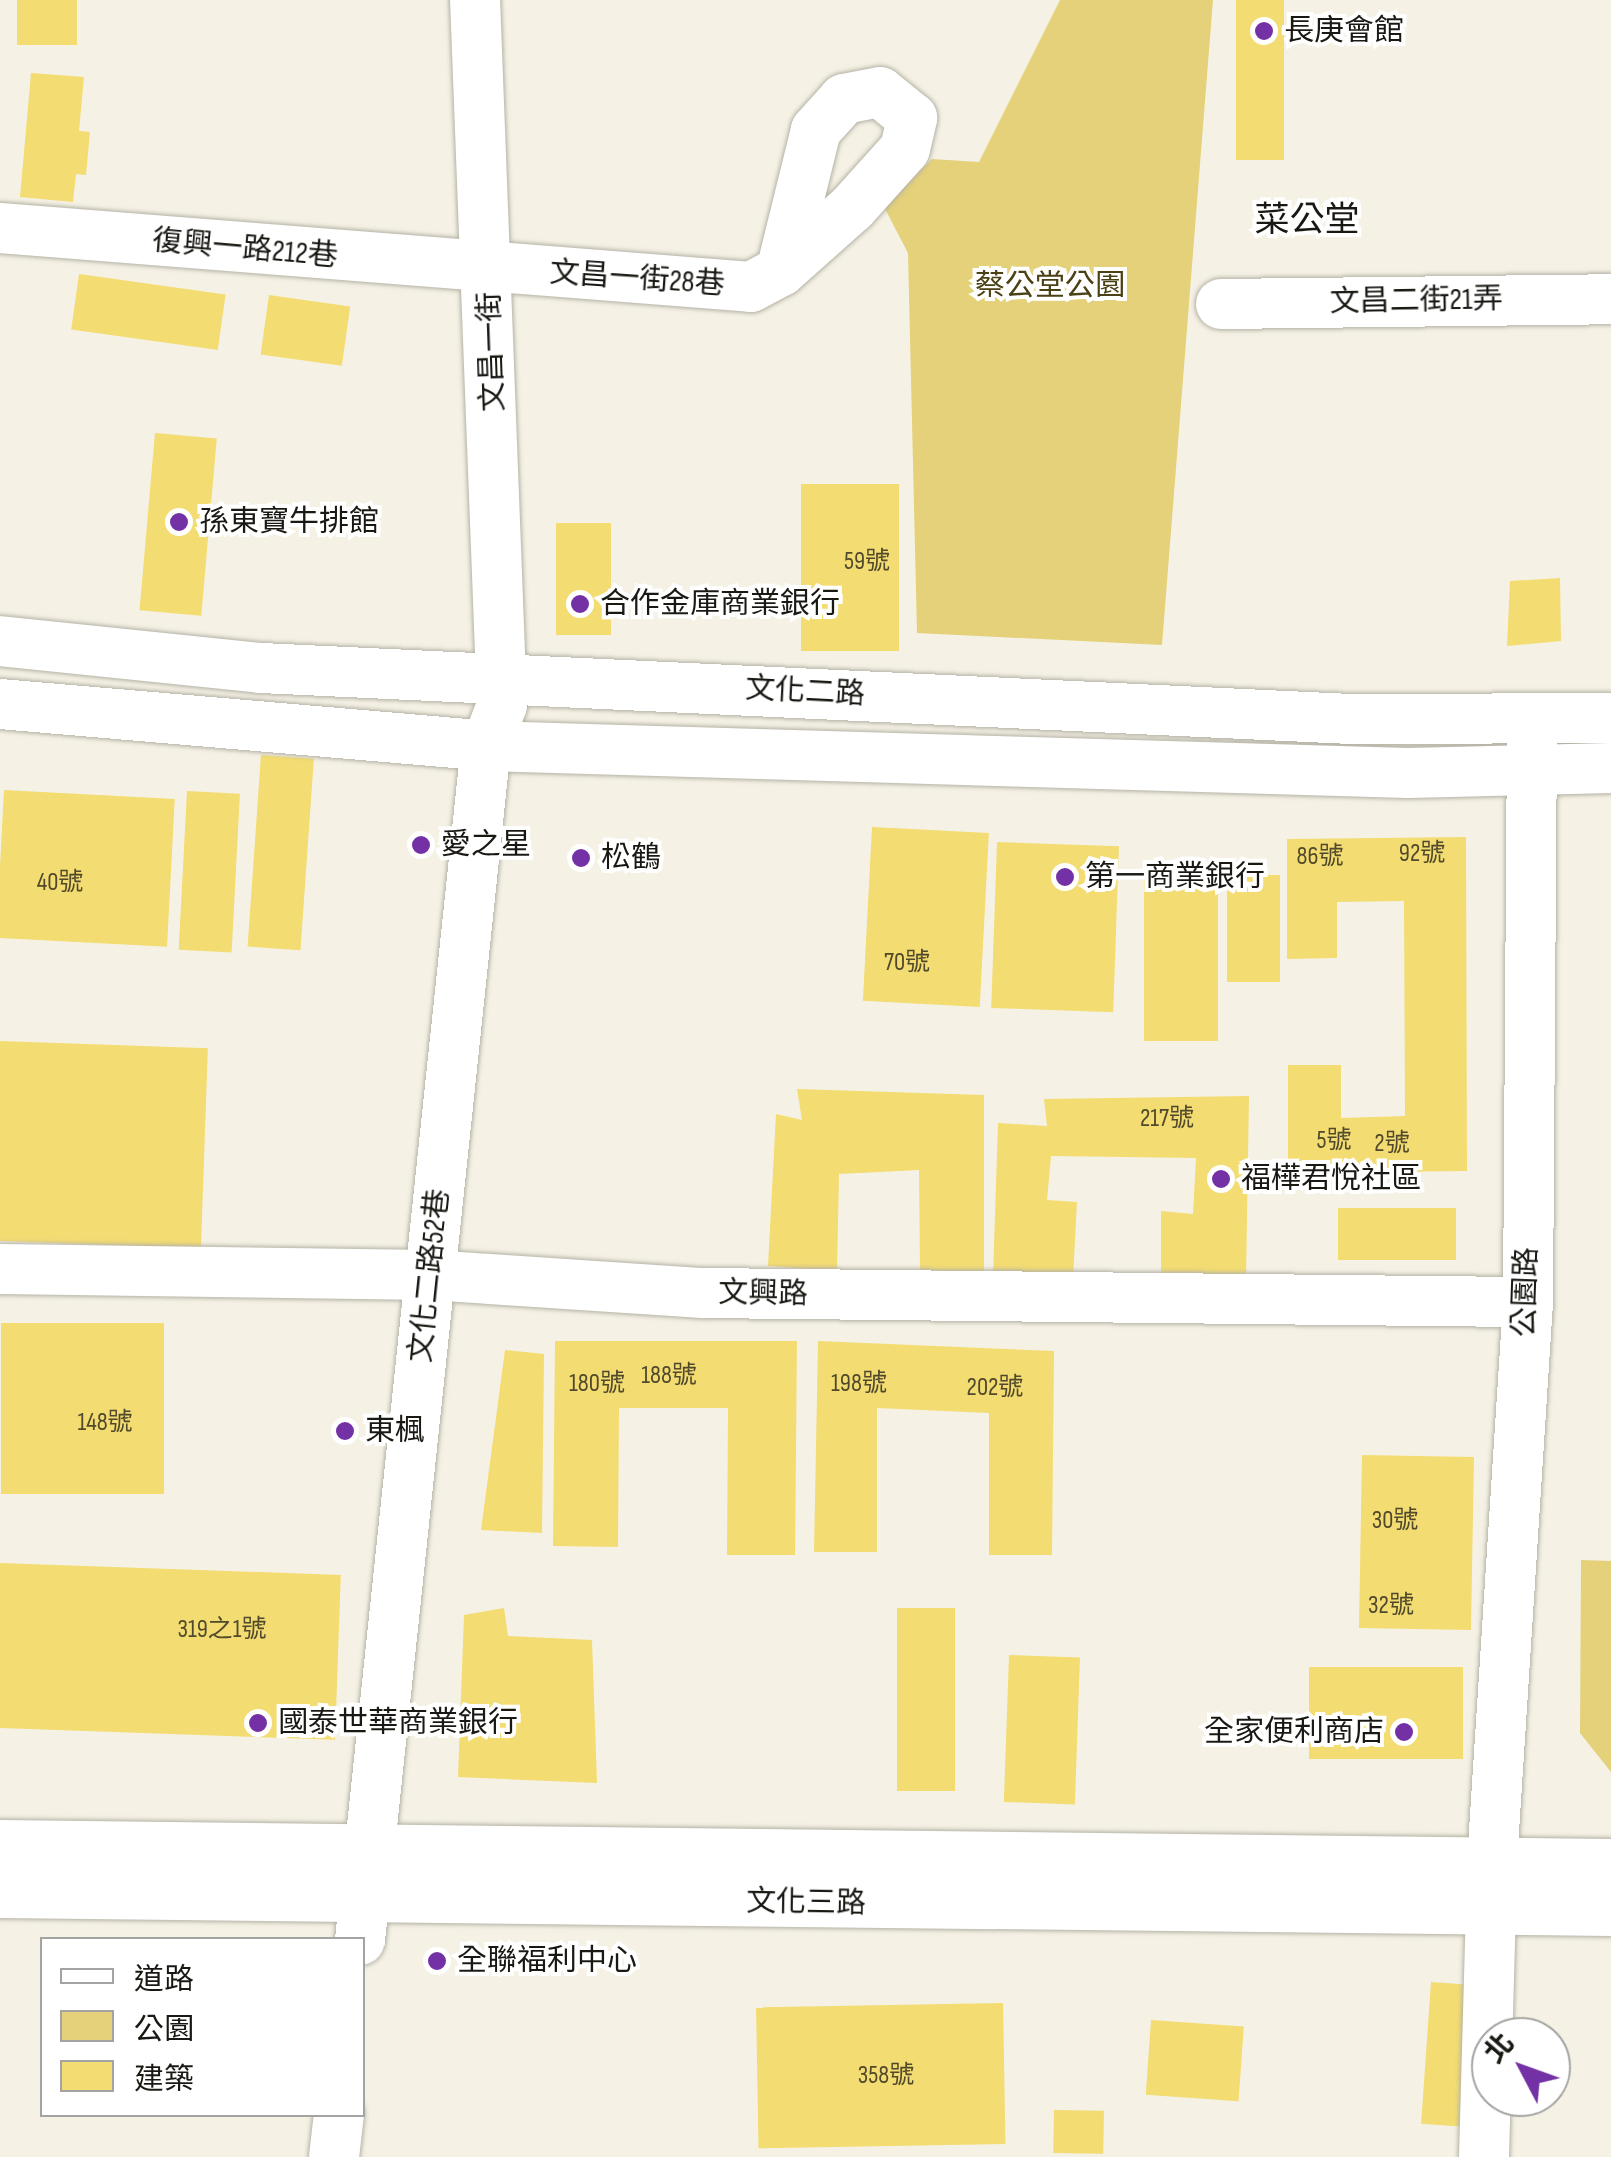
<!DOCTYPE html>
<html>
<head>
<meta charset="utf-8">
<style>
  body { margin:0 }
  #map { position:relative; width:1611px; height:2157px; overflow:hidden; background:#f5f2e5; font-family:"Sofia Sans Condensed","Noto Sans TC",sans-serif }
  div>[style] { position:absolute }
  .green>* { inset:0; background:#e4d17a }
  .building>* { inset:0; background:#f3dc72; transform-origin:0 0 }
  .roads { filter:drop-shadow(0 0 2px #b5b2a6) drop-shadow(0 0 2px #b5b2a6) }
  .minor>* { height:50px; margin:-25px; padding:0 25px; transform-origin:25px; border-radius:25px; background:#fff }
  .dots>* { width:28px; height:28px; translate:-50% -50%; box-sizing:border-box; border:5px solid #fff; border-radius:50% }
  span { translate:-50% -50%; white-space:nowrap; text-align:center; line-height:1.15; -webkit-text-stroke:8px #fff; paint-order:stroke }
  .number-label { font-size:25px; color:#50492b }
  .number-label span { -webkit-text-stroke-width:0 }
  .poi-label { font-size:30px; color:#191813 }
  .left { translate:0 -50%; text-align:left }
  .right { translate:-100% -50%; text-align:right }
  .street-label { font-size:30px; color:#191813 }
  .park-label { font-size:30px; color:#4a4114 }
  .quarter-label { font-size:35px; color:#191813 }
  .legend { position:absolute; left:40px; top:1937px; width:325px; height:180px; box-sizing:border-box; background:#fff; border:2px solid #a3a3a1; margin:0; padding:12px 18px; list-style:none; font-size:30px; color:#191813 }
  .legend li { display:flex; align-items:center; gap:20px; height:50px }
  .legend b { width:50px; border:2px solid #a3a3a1 }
  .north { position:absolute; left:1471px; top:2017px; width:100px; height:100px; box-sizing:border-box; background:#fff; border:2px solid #a3a3a1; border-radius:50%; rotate:311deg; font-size:28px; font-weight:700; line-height:40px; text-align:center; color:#191813 }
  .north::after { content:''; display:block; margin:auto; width:35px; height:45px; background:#7431a5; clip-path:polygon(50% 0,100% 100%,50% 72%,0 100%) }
</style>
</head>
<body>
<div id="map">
  <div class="green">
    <div style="clip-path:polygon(1060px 0,1213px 0,1162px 645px,917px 633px,908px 253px,884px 207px,932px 159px,979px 162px)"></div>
    <div style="clip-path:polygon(1581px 1560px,1611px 1561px,1611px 1772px,1580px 1733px)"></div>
  </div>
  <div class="building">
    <div style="left:17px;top:0;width:60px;height:45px"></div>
    <div style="left:1236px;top:0;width:48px;height:160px"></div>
    <div style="clip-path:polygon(31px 73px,84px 77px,79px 131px,90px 132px,86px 175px,76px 174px,73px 202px,20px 197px)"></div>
    <div style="left:79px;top:274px;width:148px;height:56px;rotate:8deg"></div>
    <div style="left:269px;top:295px;width:82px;height:60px;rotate:8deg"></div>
    <div style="left:155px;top:433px;width:62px;height:178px;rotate:5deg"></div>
    <div style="left:801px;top:484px;width:98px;height:167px"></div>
    <div style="left:556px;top:523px;width:55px;height:112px"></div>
    <div style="clip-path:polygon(1560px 578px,1561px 641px,1507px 646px,1510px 581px)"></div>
    <div style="left:261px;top:755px;width:53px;height:192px;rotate:4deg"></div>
    <div style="left:4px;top:790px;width:171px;height:148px;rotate:3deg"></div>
    <div style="left:187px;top:791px;width:53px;height:159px;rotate:3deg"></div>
    <div style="left:872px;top:827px;width:117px;height:174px;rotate:3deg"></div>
    <div style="clip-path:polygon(1466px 837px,1467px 1171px,1288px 1173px,1288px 1065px,1341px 1065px,1341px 1118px,1405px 1116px,1404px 901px,1337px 902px,1337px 958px,1287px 959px,1287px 839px)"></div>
    <div style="left:997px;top:842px;width:122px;height:166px;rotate:2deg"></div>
    <div style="left:1144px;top:872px;width:74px;height:169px"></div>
    <div style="left:1227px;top:875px;width:53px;height:107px"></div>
    <div style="left:0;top:1041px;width:208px;height:200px;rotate:2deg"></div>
    <div style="clip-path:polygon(797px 1089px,984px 1095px,984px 1272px,920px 1270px,919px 1170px,839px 1174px,837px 1271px,768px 1266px,776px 1114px,802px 1120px)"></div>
    <div style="clip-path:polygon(1249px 1096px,1246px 1279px,1161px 1281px,1161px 1211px,1193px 1214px,1196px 1158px,1051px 1156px,1047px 1200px,1077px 1202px,1073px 1278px,993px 1276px,998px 1123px,1047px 1126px,1044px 1099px)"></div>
    <div style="left:1456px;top:1208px;width:52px;height:118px;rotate:90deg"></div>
    <div style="left:164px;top:1323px;width:171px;height:163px;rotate:90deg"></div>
    <div style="clip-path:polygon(555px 1341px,797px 1341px,795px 1555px,727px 1555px,728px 1408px,619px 1408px,618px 1547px,553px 1546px)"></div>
    <div style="clip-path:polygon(818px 1341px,1054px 1351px,1052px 1555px,989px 1555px,989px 1413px,877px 1408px,877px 1552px,814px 1552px)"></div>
    <div style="clip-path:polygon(505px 1350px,544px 1354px,542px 1533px,481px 1530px)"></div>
    <div style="left:1362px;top:1455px;width:112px;height:173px;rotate:1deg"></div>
    <div style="left:0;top:1563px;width:341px;height:165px;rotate:2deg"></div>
    <div style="clip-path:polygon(504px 1608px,508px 1636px,592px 1640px,597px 1783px,458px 1777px,464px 1615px)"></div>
    <div style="left:955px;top:1608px;width:183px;height:58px;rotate:90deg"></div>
    <div style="left:1009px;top:1655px;width:71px;height:147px;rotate:2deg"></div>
    <div style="left:1463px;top:1667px;width:92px;height:154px;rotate:90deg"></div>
    <div style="left:1431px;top:1982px;width:43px;height:142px;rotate:4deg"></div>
    <div style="left:1003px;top:2003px;width:141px;height:247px;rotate:89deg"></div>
    <div style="left:1151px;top:2020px;width:93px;height:75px;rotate:4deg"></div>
    <div style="left:1054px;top:2110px;width:50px;height:43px;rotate:1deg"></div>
  </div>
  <div class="roads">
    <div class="minor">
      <div style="left:0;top:228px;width:753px;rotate:4.49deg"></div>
      <div style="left:751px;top:287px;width:34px;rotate:-28deg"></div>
      <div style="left:781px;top:271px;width:95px;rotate:-41.6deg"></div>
      <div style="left:852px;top:208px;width:79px;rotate:-48.1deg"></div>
      <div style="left:905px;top:149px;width:32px;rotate:-77deg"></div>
      <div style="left:912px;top:118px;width:41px;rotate:-140.9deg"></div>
      <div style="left:880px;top:92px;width:37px;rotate:169deg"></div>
      <div style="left:844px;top:99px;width:42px;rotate:132.1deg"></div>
      <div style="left:816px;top:130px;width:145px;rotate:103.9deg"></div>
      <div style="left:1221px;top:304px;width:390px;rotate:-0.7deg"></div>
      <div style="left:0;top:641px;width:262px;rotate:5.9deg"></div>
      <div style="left:261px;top:668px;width:1091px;rotate:2.68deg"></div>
      <div style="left:1351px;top:719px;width:260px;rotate:-0.2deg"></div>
      <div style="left:0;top:704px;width:488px;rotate:4.9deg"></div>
      <div style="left:486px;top:746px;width:922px;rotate:1.68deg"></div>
      <div style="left:1408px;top:773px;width:203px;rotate:-1.4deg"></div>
      <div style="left:0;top:1269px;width:430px;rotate:0.8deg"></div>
      <div style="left:430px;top:1275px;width:274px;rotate:3.8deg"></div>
      <div style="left:703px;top:1293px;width:825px;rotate:0.63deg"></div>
      <div style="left:0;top:1845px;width:1611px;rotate:0.68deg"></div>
      <div style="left:0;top:1893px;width:1611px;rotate:0.64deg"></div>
      <div style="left:360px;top:1940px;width:1201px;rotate:-83.98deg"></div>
      <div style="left:486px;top:746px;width:44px;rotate:-68.7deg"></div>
      <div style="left:502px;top:705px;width:706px;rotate:-92.19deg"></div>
      <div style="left:334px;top:2157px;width:43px;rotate:-83.4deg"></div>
      <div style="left:1484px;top:2157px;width:295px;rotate:-88.4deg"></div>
      <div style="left:1492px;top:1862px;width:561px;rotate:-86.32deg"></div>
      <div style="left:1528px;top:1302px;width:566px;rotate:-89.6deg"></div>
    </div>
  </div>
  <div class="dots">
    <div style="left:1264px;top:31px;background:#7431a5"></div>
    <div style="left:179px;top:522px;background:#7431a5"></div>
    <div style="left:580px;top:604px;background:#7431a5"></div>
    <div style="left:421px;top:845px;background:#7431a5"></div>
    <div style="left:581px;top:858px;background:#7431a5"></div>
    <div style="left:1065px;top:877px;background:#7431a5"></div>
    <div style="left:1221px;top:1179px;background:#7431a5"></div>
    <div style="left:345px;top:1431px;background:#7431a5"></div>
    <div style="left:258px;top:1723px;background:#7431a5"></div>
    <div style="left:1404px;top:1732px;background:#7431a5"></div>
    <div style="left:437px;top:1961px;background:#7431a5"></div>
  </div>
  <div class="number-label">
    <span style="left:867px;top:562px">59號</span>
    <span style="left:1422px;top:854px">92號</span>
    <span style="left:1320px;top:857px">86號</span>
    <span style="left:60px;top:883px">40號</span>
    <span style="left:907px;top:963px">70號</span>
    <span style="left:1167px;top:1119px">217號</span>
    <span style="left:1334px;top:1141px">5號</span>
    <span style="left:1392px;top:1144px">2號</span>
    <span style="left:669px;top:1376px">188號</span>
    <span style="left:597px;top:1384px">180號</span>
    <span style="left:859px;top:1384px">198號</span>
    <span style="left:995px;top:1388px">202號</span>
    <span style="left:105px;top:1423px">148號</span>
    <span style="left:1395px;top:1521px">30號</span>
    <span style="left:1391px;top:1606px">32號</span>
    <span style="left:222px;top:1630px">319之1號</span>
    <span style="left:886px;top:2076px">358號</span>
  </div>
  <div class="poi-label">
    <span class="left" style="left:1284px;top:31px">長庚會館</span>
    <span class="left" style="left:199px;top:522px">孫東寶牛排館</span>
    <span class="left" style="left:600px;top:604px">合作金庫商業銀行</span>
    <span class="left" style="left:441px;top:845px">愛之星</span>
    <span class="left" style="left:601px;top:858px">松鶴</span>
    <span class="left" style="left:1085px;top:877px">第一商業銀行</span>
    <span class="left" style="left:1241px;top:1179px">福樺君悅社區</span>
    <span class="left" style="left:365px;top:1431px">東楓</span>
    <span class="left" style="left:278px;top:1723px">國泰世華商業銀行</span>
    <span class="right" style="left:1384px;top:1732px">全家便利商店</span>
    <span class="left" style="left:457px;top:1961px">全聯福利中心</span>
  </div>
  <div class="street-label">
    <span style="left:245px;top:249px;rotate:5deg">復興一路212巷</span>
    <span style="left:637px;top:279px;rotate:4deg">文昌一街28巷</span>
    <span style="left:1416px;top:301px;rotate:-1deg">文昌二街21弄</span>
    <span style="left:492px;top:352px;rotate:-92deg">文昌一街</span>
    <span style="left:805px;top:692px;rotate:3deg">文化二路</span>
    <span style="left:430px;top:1276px;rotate:-84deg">文化二路52巷</span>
    <span style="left:1526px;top:1292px;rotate:-88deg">公園路</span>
    <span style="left:763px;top:1294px;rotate:1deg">文興路</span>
    <span style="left:806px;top:1903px;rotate:1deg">文化三路</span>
  </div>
  <div class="park-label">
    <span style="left:1050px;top:286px">蔡公堂公園</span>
  </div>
  <div class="quarter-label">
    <span style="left:1307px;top:221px">菜公堂</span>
  </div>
  <ul class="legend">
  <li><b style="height:12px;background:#fff"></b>道路</li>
  <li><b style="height:28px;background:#e4d17a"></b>公園</li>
  <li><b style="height:28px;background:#f3dc72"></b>建築</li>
  </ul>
  <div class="north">北</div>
</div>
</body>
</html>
